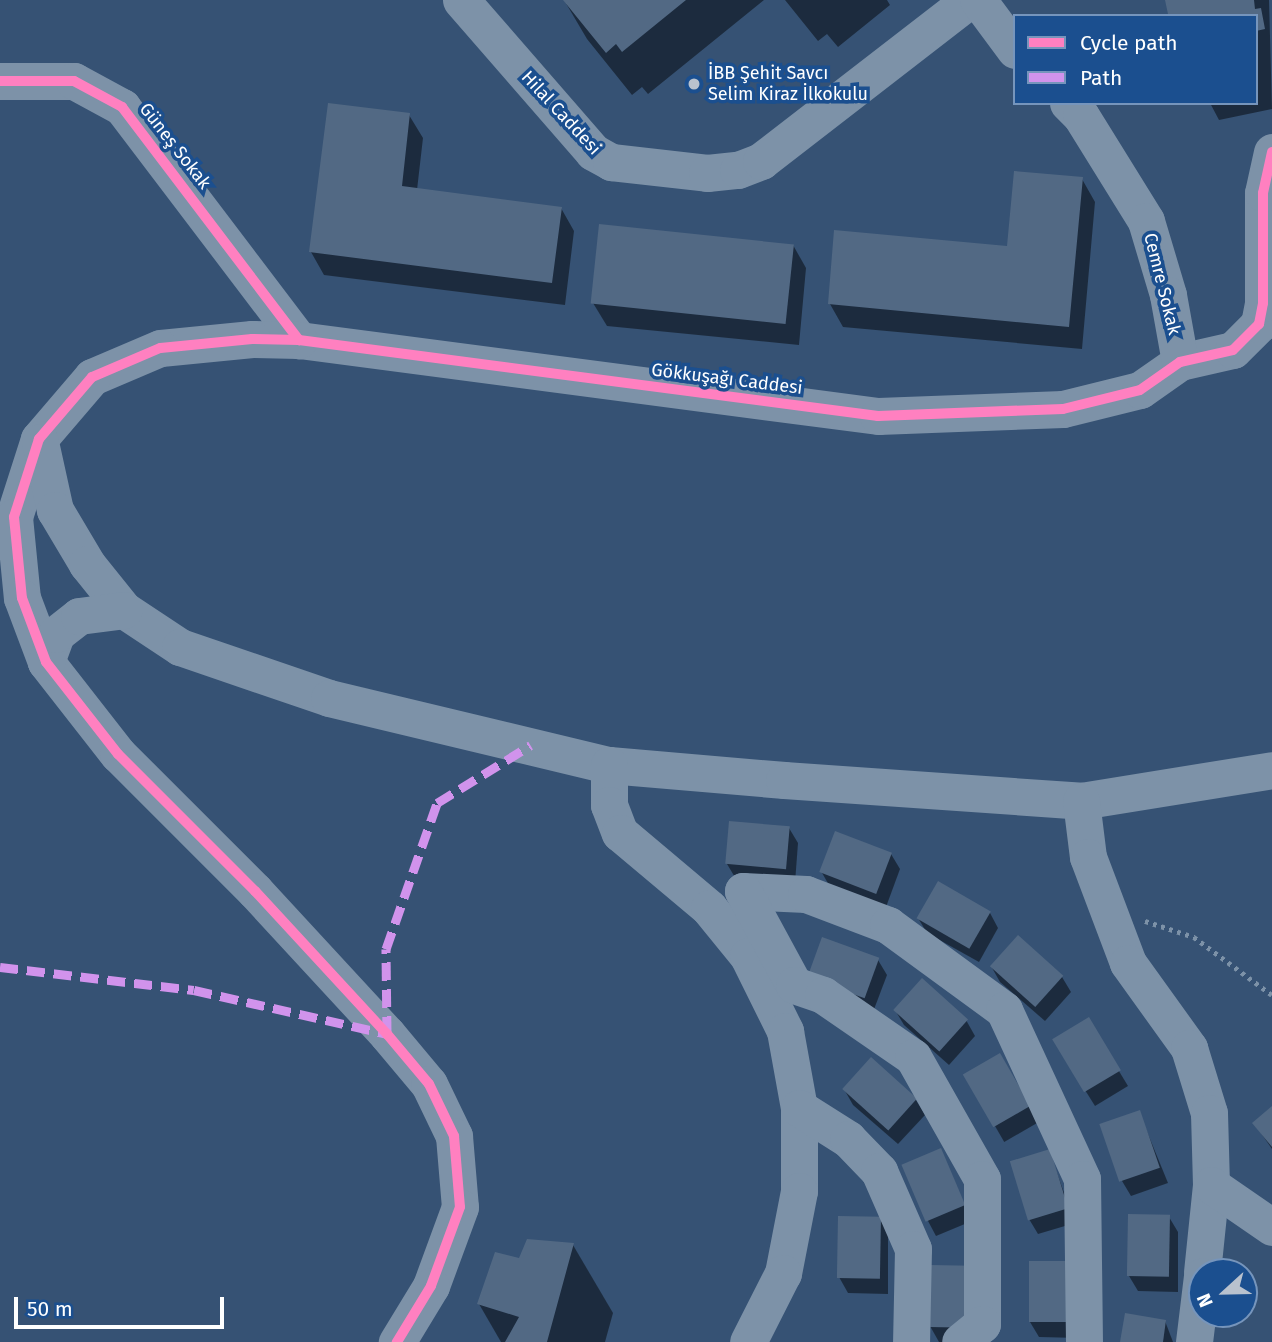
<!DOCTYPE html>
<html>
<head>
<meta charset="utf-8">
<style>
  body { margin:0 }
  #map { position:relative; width:1272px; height:1342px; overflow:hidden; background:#365274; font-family:"Fira Sans",sans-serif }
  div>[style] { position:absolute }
  .shadow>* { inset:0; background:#0007; transform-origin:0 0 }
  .building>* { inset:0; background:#526984; transform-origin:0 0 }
  .path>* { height:4.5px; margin-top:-2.25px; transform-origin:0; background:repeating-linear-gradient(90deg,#7d92a8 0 3.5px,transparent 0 8.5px) }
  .minor>* { height:37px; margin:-18.5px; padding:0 18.5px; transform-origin:18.5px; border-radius:18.5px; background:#7d92a8 }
  .quiet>* { height:9px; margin-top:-4.5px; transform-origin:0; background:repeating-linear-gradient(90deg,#d193ec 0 18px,transparent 0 27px) }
  .cycleway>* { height:10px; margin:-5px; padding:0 5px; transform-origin:5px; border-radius:5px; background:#ff80c0 }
  .dots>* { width:19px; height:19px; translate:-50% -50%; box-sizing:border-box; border:4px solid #1b4f8f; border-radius:50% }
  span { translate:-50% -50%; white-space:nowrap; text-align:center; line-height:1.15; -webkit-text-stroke:7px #1b4f8f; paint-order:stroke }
  .poi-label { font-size:18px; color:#fff }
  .left { translate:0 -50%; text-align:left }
  .street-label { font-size:18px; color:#fff }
  .legend { position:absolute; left:1013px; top:14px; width:245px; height:91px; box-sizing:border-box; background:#1b4f8f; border:2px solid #7695bc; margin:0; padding:9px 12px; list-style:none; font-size:21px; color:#fff }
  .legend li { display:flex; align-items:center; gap:14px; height:35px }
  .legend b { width:35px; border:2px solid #7695bc }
  .north { position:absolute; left:1188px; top:1258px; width:70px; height:70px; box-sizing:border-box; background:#1b4f8f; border:2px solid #7695bc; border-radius:50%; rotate:248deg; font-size:19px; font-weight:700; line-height:28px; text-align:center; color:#fff }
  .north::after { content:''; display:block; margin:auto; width:24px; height:32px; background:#b9c2ce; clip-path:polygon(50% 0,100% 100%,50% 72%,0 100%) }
  .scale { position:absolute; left:14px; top:1297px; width:210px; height:32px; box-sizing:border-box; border:4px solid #fff; border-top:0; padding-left:9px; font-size:21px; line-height:24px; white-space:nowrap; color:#fff; -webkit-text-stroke:5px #1b4f8f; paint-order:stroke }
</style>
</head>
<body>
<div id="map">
  <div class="shadow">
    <div style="clip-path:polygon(564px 0,764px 0,648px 94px,642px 87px,632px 95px,587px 39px)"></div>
    <div style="clip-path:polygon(785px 0,887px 0,890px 5px,838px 47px,827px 34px,818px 41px)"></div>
    <div style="clip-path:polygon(1166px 0,1269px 0,1272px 109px,1219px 120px,1210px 103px,1256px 103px,1256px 16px,1170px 16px)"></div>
    <div style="clip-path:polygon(409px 115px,423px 138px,417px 190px,561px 208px,574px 231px,565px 305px,324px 275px,311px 252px)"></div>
    <div style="clip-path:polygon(1082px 179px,1095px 202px,1082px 349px,843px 327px,830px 304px,1009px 247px)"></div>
    <div style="clip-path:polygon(793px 245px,806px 268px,799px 345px,607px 326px,593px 303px)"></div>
    <div style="clip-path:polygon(789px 828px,798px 843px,795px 883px,736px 879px,727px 864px)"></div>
    <div style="clip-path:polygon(891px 854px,900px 869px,886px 907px,830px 887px,821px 871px)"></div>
    <div style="clip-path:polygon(990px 913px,998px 928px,979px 962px,927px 933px,918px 918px)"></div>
    <div style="clip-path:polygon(1018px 937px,1062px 977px,1071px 992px,1045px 1021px,1000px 982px,991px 966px)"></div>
    <div style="clip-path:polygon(878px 960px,887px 975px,873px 1012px,817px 992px)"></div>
    <div style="clip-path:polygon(895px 1010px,966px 1020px,975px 1036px,949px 1065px,904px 1025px)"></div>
    <div style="clip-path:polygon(1088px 1020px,1128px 1086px,1095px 1106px,1063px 1055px)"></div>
    <div style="left:999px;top:1055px;width:78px;height:39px;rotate:60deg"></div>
    <div style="clip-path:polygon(844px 1089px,916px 1100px,925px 1115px,898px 1144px,853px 1105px)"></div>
    <div style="clip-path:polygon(1272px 1108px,1272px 1149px,1254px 1123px)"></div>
    <div style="clip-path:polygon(1139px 1112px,1168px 1183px,1131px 1196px,1122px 1181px)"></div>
    <div style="clip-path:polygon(940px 1151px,972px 1221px,936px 1236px,928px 1221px)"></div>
    <div style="clip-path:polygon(1049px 1151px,1075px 1223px,1038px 1234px,1029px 1219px)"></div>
    <div style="clip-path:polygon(1169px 1217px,1178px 1232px,1178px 1292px,1138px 1291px,1129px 1276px)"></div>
    <div style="clip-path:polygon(880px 1218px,888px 1234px,888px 1294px,848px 1293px,839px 1277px)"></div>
    <div style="clip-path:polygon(573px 1245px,613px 1313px,605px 1342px,501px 1342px,479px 1304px,520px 1260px)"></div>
    <div style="clip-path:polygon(1031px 1263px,1079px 1338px,1039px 1337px,1030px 1322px)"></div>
    <div style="clip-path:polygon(932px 1267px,980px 1342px,939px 1342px,930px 1326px)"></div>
    <div style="clip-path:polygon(1165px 1321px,1173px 1342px,1122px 1342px)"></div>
  </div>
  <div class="building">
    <div style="clip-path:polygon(563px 0,686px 0,622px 52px,616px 44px,606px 53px)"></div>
    <div style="clip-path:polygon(1165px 0,1254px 0,1255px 9px,1261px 8px,1265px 29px,1256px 31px,1256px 16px,1168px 14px)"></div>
    <div style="clip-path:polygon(328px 103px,410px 113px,402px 186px,562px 207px,552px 283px,309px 252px)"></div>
    <div style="clip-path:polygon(1014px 171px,1083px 177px,1069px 327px,828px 304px,834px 230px,1007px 246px)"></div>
    <div style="left:599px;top:224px;width:196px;height:80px;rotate:6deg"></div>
    <div style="left:729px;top:821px;width:61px;height:43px;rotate:5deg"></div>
    <div style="left:835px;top:831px;width:61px;height:44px;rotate:21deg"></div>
    <div style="left:938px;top:881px;width:61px;height:43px;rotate:30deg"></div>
    <div style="left:1018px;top:935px;width:61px;height:42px;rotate:42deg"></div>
    <div style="left:822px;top:937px;width:61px;height:43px;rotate:20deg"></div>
    <div style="left:922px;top:978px;width:62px;height:43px;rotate:42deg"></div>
    <div style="left:1089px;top:1017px;width:62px;height:43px;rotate:59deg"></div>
    <div style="left:1000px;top:1053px;width:61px;height:43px;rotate:60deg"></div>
    <div style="left:871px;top:1057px;width:62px;height:43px;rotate:42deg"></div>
    <div style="clip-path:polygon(1272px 1106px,1272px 1147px,1252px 1123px)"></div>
    <div style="left:1140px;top:1110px;width:61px;height:43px;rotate:71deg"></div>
    <div style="left:941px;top:1148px;width:62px;height:43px;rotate:67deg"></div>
    <div style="left:1050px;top:1149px;width:62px;height:42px;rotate:73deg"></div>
    <div style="left:1128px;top:1214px;width:42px;height:62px;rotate:1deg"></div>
    <div style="left:838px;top:1216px;width:43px;height:62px;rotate:1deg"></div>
    <div style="clip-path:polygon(527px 1239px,574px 1243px,547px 1342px,505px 1342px,519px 1317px,477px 1304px,495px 1252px,519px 1258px)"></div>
    <div style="left:1029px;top:1261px;width:43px;height:61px"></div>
    <div style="left:930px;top:1265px;width:42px;height:62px;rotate:1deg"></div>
    <div style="clip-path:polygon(1125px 1313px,1166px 1320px,1163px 1342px,1120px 1342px)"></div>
  </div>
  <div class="path">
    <div style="left:1145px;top:921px;width:52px;rotate:18.1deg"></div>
    <div style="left:1194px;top:937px;width:97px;rotate:36.6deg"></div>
  </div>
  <div class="minor">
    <div style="left:461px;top:0;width:201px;rotate:49deg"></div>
    <div style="left:593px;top:152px;width:21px;rotate:29deg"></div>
    <div style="left:611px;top:162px;width:97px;rotate:6.5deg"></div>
    <div style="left:707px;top:173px;width:31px;rotate:-6deg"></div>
    <div style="left:738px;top:170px;width:25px;rotate:-21deg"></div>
    <div style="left:761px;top:161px;width:263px;rotate:-37.7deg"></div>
    <div style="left:978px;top:0;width:62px;rotate:53.5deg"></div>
    <div style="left:0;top:81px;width:74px"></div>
    <div style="left:74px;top:81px;width:55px;rotate:28.4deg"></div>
    <div style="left:122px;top:107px;width:293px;rotate:52.8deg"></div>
    <div style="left:299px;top:340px;width:584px;rotate:7.48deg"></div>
    <div style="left:878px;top:416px;width:185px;rotate:-2.2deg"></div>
    <div style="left:1063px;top:409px;width:79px;rotate:-13.9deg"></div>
    <div style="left:1140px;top:390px;width:49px;rotate:-35deg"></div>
    <div style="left:1180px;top:362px;width:54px;rotate:-12.8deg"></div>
    <div style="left:1233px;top:350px;width:37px;rotate:-45deg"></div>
    <div style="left:1259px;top:324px;width:21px;rotate:-79deg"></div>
    <div style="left:1263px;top:303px;width:110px;rotate:-90deg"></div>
    <div style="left:1263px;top:193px;width:42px;rotate:-77.6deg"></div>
    <div style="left:1068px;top:103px;width:18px;rotate:45deg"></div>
    <div style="left:1081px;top:116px;width:123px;rotate:58.2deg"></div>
    <div style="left:1146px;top:221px;width:77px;rotate:73.4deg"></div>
    <div style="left:1168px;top:295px;width:68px;rotate:79.8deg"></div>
    <div style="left:299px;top:340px;width:47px;rotate:-178.8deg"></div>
    <div style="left:252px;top:339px;width:92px;rotate:174.4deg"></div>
    <div style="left:160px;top:348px;width:74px;rotate:156.9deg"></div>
    <div style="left:92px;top:377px;width:82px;rotate:130.5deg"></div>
    <div style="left:39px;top:439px;width:82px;rotate:107.8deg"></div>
    <div style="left:14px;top:517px;width:81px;rotate:84.4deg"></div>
    <div style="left:22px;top:598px;width:68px;rotate:69.4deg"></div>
    <div style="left:46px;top:662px;width:117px;rotate:52deg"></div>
    <div style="left:118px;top:754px;width:194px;rotate:45deg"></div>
    <div style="left:255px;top:891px;width:195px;rotate:47.3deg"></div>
    <div style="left:387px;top:1034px;width:65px;rotate:50deg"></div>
    <div style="left:429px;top:1084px;width:58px;rotate:64.3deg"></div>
    <div style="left:454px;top:1136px;width:71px;rotate:85.2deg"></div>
    <div style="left:460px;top:1207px;width:84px;rotate:110.2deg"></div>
    <div style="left:431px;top:1286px;width:66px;rotate:121.3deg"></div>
    <div style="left:40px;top:442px;width:70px;rotate:77.6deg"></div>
    <div style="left:55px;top:510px;width:63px;rotate:59.3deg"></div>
    <div style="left:87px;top:564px;width:59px;rotate:51.2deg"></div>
    <div style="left:124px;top:610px;width:67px;rotate:33.5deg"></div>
    <div style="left:180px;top:647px;width:157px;rotate:18.9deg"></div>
    <div style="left:329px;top:698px;width:288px;rotate:13.5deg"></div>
    <div style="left:609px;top:765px;width:176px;rotate:4.9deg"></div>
    <div style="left:784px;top:780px;width:298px;rotate:4deg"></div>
    <div style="left:1081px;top:801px;width:193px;rotate:-9.2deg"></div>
    <div style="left:46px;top:662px;width:30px;rotate:-70deg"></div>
    <div style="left:56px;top:634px;width:29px;rotate:-38deg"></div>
    <div style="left:79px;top:616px;width:45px;rotate:-7.6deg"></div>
    <div style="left:609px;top:765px;width:40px;rotate:90deg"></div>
    <div style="left:609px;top:805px;width:30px;rotate:69deg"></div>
    <div style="left:620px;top:833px;width:116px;rotate:40.1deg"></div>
    <div style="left:709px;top:908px;width:62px;rotate:50.9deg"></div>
    <div style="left:748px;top:956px;width:84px;rotate:63.7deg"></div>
    <div style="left:785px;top:1031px;width:78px;rotate:79.7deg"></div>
    <div style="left:799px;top:1108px;width:83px;rotate:90deg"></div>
    <div style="left:799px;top:1191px;width:84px;rotate:101deg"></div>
    <div style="left:783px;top:1273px;width:77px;rotate:116.9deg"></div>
    <div style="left:1081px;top:801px;width:56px;rotate:82.9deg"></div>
    <div style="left:1088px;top:857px;width:113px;rotate:69.3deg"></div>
    <div style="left:1128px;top:963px;width:105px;rotate:54.3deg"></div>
    <div style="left:1189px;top:1048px;width:68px;rotate:72.9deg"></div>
    <div style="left:1209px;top:1113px;width:72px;rotate:88.4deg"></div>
    <div style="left:1211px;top:1185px;width:87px;rotate:95.9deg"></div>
    <div style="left:743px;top:891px;width:63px;rotate:2.7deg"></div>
    <div style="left:806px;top:894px;width:88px;rotate:20.7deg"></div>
    <div style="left:888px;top:925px;width:144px;rotate:36.2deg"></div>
    <div style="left:1004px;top:1010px;width:186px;rotate:65.2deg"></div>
    <div style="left:1082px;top:1179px;width:163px;rotate:89.3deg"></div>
    <div style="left:743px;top:891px;width:107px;rotate:61.5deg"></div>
    <div style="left:794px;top:985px;width:31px;rotate:19deg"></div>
    <div style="left:823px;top:995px;width:109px;rotate:34.6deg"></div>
    <div style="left:913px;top:1057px;width:140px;rotate:60.5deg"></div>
    <div style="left:982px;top:1179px;width:145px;rotate:90deg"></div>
    <div style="left:982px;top:1324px;width:28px;rotate:141deg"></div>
    <div style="left:799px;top:1108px;width:58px;rotate:32.3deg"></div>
    <div style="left:848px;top:1139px;width:45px;rotate:45.9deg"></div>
    <div style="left:879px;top:1171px;width:85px;rotate:66.4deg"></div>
    <div style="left:913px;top:1249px;width:93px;rotate:91.2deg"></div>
    <div style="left:1211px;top:1185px;width:74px;rotate:34.5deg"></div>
    <div style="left:1194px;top:1342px;width:66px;rotate:-83.1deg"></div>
  </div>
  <div class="quiet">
    <div style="left:0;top:967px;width:195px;rotate:6.8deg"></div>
    <div style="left:194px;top:990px;width:198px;rotate:12.8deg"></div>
    <div style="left:387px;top:1034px;width:85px;rotate:-90.7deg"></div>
    <div style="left:386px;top:949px;width:155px;rotate:-70.7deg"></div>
    <div style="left:437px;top:803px;width:110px;rotate:-31.7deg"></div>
  </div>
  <div class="cycleway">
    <div style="left:0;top:81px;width:74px"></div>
    <div style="left:74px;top:81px;width:55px;rotate:28.4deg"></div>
    <div style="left:122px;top:107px;width:293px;rotate:52.8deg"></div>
    <div style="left:299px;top:340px;width:584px;rotate:7.48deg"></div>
    <div style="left:878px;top:416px;width:185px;rotate:-2.2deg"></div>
    <div style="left:1063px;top:409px;width:79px;rotate:-13.9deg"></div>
    <div style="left:1140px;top:390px;width:49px;rotate:-35deg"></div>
    <div style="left:1180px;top:362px;width:54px;rotate:-12.8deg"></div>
    <div style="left:1233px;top:350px;width:37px;rotate:-45deg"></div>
    <div style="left:1259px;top:324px;width:21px;rotate:-79deg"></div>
    <div style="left:1263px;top:303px;width:110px;rotate:-90deg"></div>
    <div style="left:1263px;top:193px;width:42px;rotate:-77.6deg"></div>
    <div style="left:299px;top:340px;width:47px;rotate:-178.8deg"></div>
    <div style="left:252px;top:339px;width:92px;rotate:174.4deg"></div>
    <div style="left:160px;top:348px;width:74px;rotate:156.9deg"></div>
    <div style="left:92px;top:377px;width:82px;rotate:130.5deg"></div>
    <div style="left:39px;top:439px;width:82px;rotate:107.8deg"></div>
    <div style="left:14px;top:517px;width:81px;rotate:84.4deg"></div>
    <div style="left:22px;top:598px;width:68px;rotate:69.4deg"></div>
    <div style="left:46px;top:662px;width:117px;rotate:52deg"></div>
    <div style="left:118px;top:754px;width:194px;rotate:45deg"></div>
    <div style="left:255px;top:891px;width:195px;rotate:47.3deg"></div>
    <div style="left:387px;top:1034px;width:65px;rotate:50deg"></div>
    <div style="left:429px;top:1084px;width:58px;rotate:64.3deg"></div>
    <div style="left:454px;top:1136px;width:71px;rotate:85.2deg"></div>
    <div style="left:460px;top:1207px;width:84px;rotate:110.2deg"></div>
    <div style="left:431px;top:1286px;width:66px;rotate:121.3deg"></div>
  </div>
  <div class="dots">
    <div style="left:694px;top:84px;background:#b9c2ce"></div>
  </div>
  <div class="poi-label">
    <span class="left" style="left:708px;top:84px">İBB Şehit Savcı<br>Selim Kiraz İlkokulu</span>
  </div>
  <div class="street-label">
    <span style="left:561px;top:113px;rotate:47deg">Hilal Caddesi</span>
    <span style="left:175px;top:146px;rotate:52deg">Güneş Sokak</span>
    <span style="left:1162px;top:284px;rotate:76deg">Cemre Sokak</span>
    <span style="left:727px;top:379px;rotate:7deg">Gökkuşağı Caddesi</span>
  </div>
  <ul class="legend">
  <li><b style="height:9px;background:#ff80c0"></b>Cycle path</li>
  <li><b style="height:9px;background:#d193ec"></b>Path</li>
  </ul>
  <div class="north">N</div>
  <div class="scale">50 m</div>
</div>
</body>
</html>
